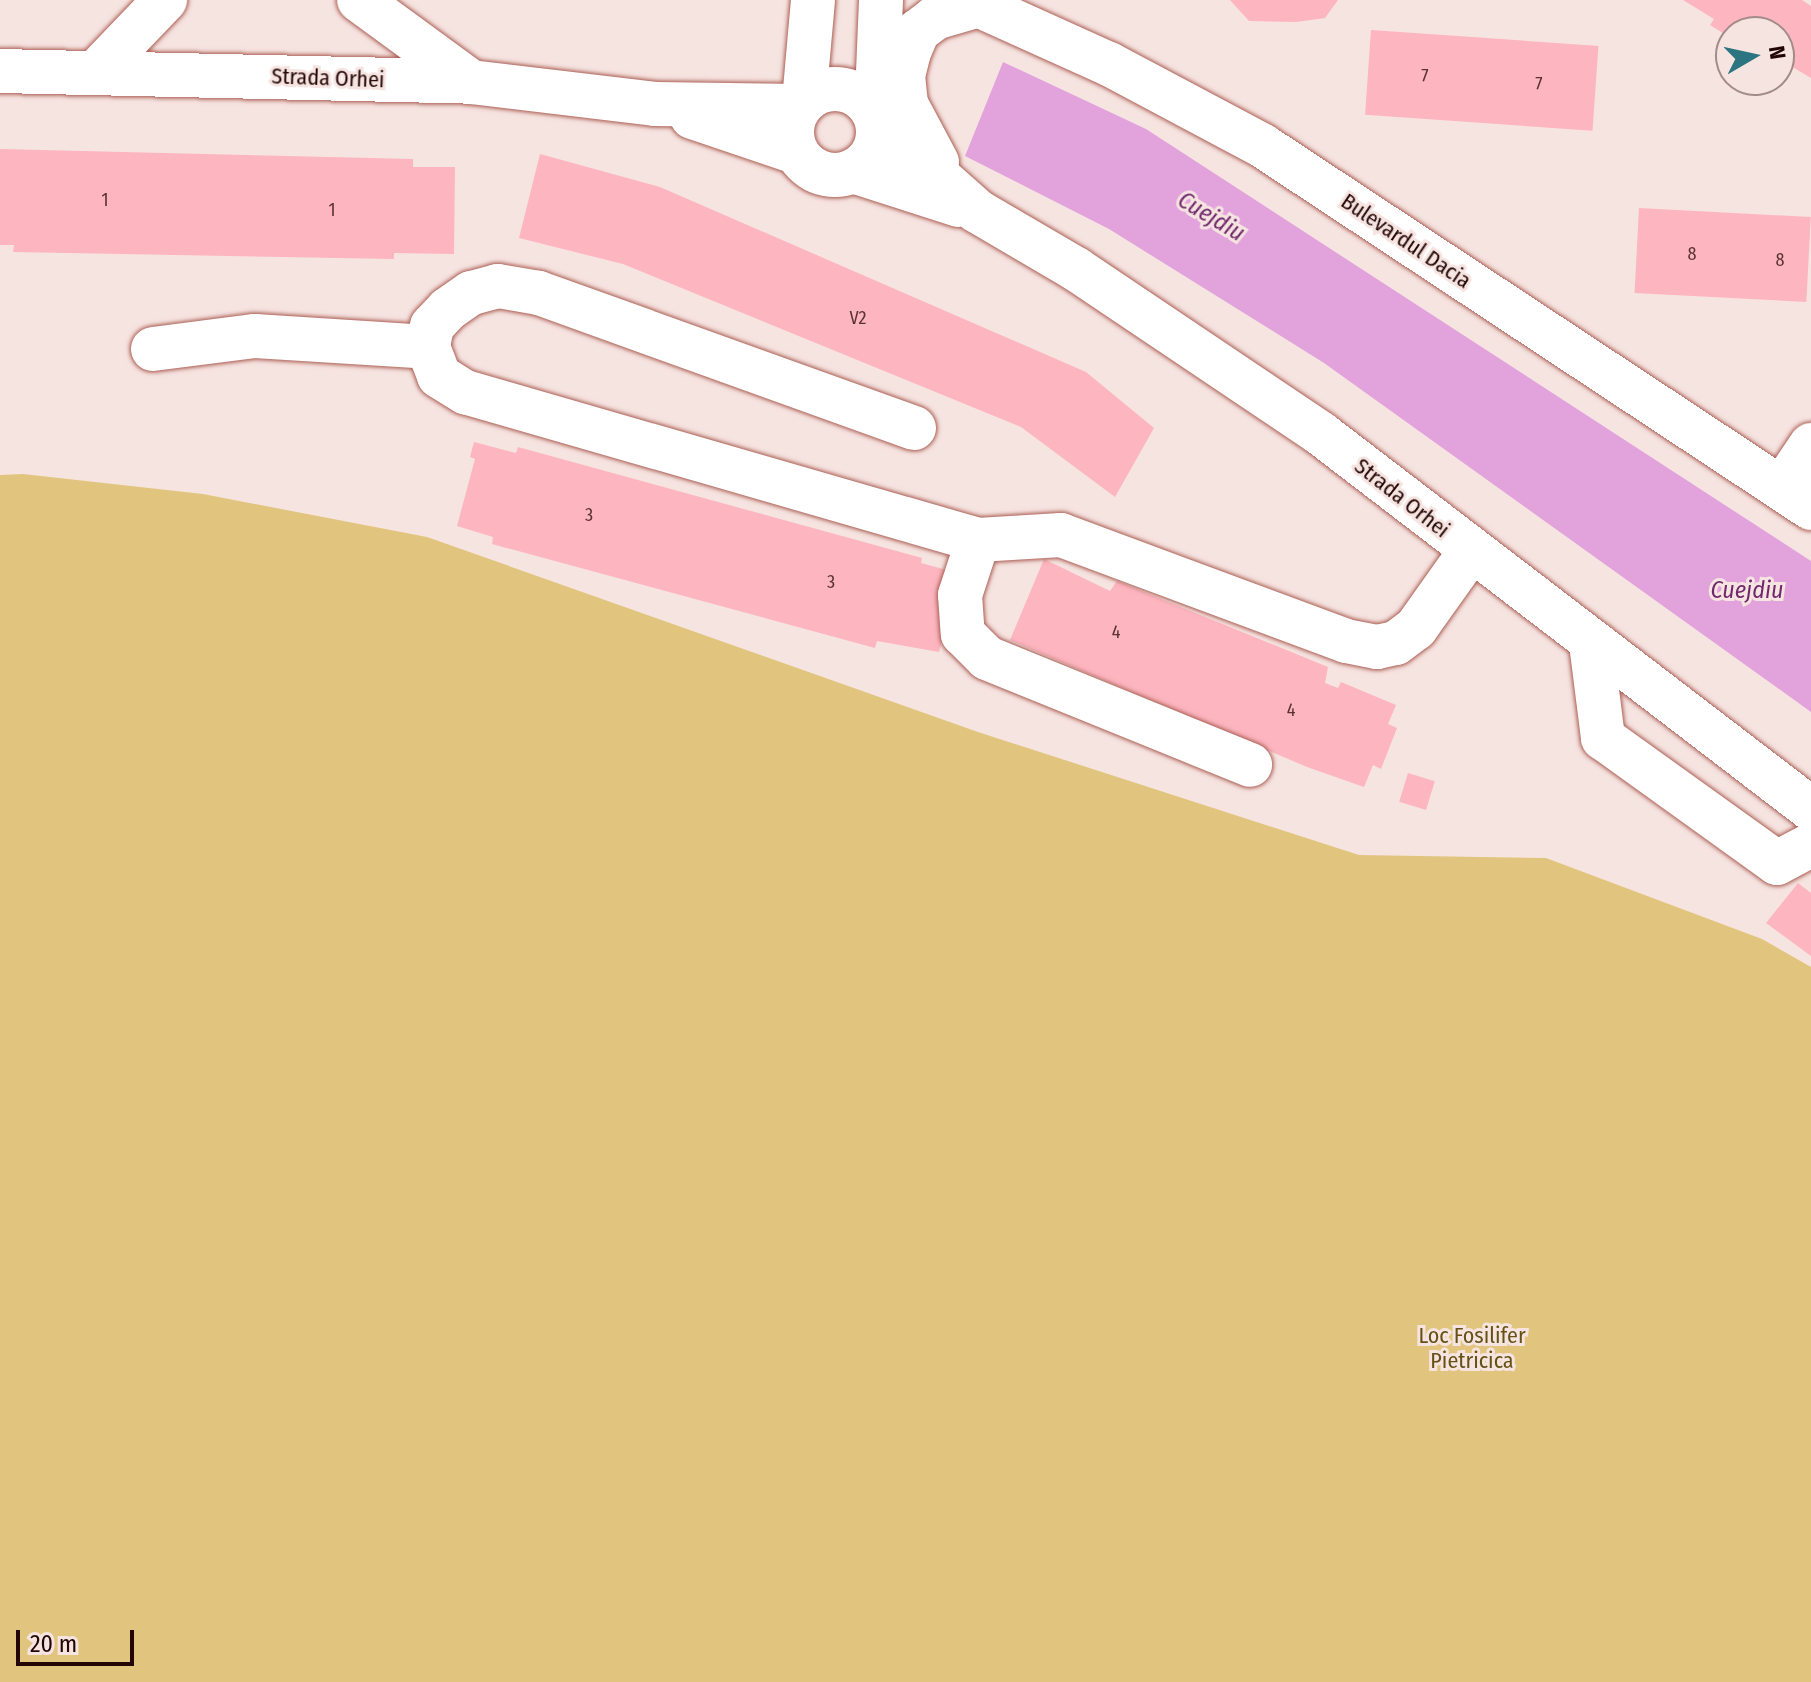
<!DOCTYPE html>
<html>
<head>
<meta charset="utf-8">
<style>
  body { margin:0 }
  #map { position:relative; width:1811px; height:1682px; overflow:hidden; background:#f6e4e1; font-family:"Fira Sans Condensed",sans-serif }
  div>[style] { position:absolute }
  .green>* { inset:0; background:#e1c57e }
  .water>* { inset:0; background:#e2a3dd }
  .building>* { inset:0; background:#fdb5c0; transform-origin:0 0 }
  .roads { filter:drop-shadow(0 0 2px #ac5f54) drop-shadow(0 0 2px #ac5f54) }
  .minor>* { height:44px; margin:-22px; padding:0 22px; transform-origin:22px; border-radius:22px; background:#fff }
  .major>* { height:44px; margin:-22px; padding:0 22px; transform-origin:22px; border-radius:22px; background:#fff }
  .major>.ring { margin:-22px; padding:0; box-sizing:content-box; background:none; border:44px solid #fff; border-radius:50% }
  span { translate:-50% -50%; white-space:nowrap; text-align:center; line-height:1.15; -webkit-text-stroke:6px #f6e4e1; paint-order:stroke }
  .number-label { font-size:18px; color:#5a3233 }
  .number-label span { -webkit-text-stroke-width:0 }
  .street-label { font-size:22px; color:#230604 }
  .park-label { font-size:22px; color:#665114 }
  .water-label { font-size:24px; color:#70286d; font-style:italic }
  .north { position:absolute; left:1715px; top:16px; width:80px; height:80px; box-sizing:border-box; background:#f6e4e1; border:2px solid #a28b89; border-radius:50%; rotate:81deg; font-size:22px; font-weight:700; line-height:32px; text-align:center; color:#230604 }
  .north::after { content:''; display:block; margin:auto; width:28px; height:36px; background:#2c747f; clip-path:polygon(50% 0,100% 100%,50% 72%,0 100%) }
  .scale { position:absolute; left:16px; top:1630px; width:118px; height:36px; box-sizing:border-box; border:4px solid #230604; border-top:0; padding-left:10px; font-size:24px; line-height:28px; white-space:nowrap; color:#230604; -webkit-text-stroke:6px #f6e4e1; paint-order:stroke }
</style>
</head>
<body>
<div id="map">
  <div class="green">
    <div style="clip-path:polygon(23px 474px,203px 494px,427px 537px,978px 732px,1359px 855px,1546px 858px,1762px 939px,1811px 967px,1811px 1682px,0 1682px,0 475px)"></div>
  </div>
  <div class="water">
    <div style="clip-path:polygon(1003px 62px,1146px 129px,1811px 561px,1811px 712px,1324px 363px,1109px 229px,965px 156px)"></div>
  </div>
  <div class="building">
    <div style="clip-path:polygon(1230px 0,1338px 0,1325px 18px,1296px 22px,1249px 21px)"></div>
    <div style="clip-path:polygon(1683px 0,1802px 0,1811px 6px,1811px 78px,1779px 59px,1779px 32px,1731px 32px,1731px 38px,1710px 25px,1714px 19px)"></div>
    <div style="left:1371px;top:30px;width:228px;height:85px;rotate:4deg"></div>
    <div style="clip-path:polygon(0 149px,413px 159px,413px 167px,455px 167px,454px 254px,394px 253px,394px 259px,13px 252px,14px 245px,0 245px)"></div>
    <div style="clip-path:polygon(540px 154px,660px 187px,1086px 372px,1154px 428px,1115px 497px,1021px 427px,623px 264px,519px 238px)"></div>
    <div style="left:1639px;top:208px;width:172px;height:85px;rotate:3deg"></div>
    <div style="clip-path:polygon(474px 442px,516px 453px,518px 447px,922px 558px,921px 563px,965px 575px,956px 588px,939px 652px,877px 641px,875px 648px,492px 544px,493px 537px,457px 526px,475px 459px,470px 457px)"></div>
    <div style="clip-path:polygon(1044px 559px,1110px 591px,1117px 581px,1328px 667px,1325px 683px,1338px 688px,1341px 682px,1396px 705px,1388px 724px,1397px 728px,1381px 769px,1373px 765px,1364px 787px,1307px 767px,1010px 640px)"></div>
    <div style="left:1408px;top:773px;width:28px;height:30px;rotate:17deg"></div>
    <div style="clip-path:polygon(1798px 883px,1811px 893px,1811px 956px,1766px 923px)"></div>
  </div>
  <div class="roads">
    <div class="minor">
      <div style="left:359px;top:0;width:139px;rotate:36.2deg"></div>
      <div style="left:96px;top:72px;width:100px;rotate:-46.2deg"></div>
      <div style="left:153px;top:349px;width:103px;rotate:-7.3deg"></div>
      <div style="left:255px;top:336px;width:173px;rotate:3.6deg"></div>
      <div style="left:914px;top:428px;width:399px;rotate:-160.2deg"></div>
      <div style="left:539px;top:293px;width:42px;rotate:-170.3deg"></div>
      <div style="left:498px;top:286px;width:28px;rotate:165deg"></div>
      <div style="left:471px;top:293px;width:28px;rotate:145deg"></div>
      <div style="left:448px;top:309px;width:23px;rotate:133deg"></div>
      <div style="left:432px;top:326px;width:21px;rotate:101deg"></div>
      <div style="left:428px;top:347px;width:31px;rotate:69deg"></div>
      <div style="left:439px;top:376px;width:31px;rotate:32deg"></div>
      <div style="left:465px;top:392px;width:534px;rotate:16.09deg"></div>
      <div style="left:978px;top:540px;width:83px;rotate:-3.4deg"></div>
      <div style="left:1061px;top:535px;width:304px;rotate:20.4deg"></div>
      <div style="left:1346px;top:641px;width:32px;rotate:11deg"></div>
      <div style="left:1377px;top:647px;width:19px;rotate:-12deg"></div>
      <div style="left:1396px;top:643px;width:25px;rotate:-37deg"></div>
      <div style="left:1416px;top:628px;width:93px;rotate:-54.6deg"></div>
      <div style="left:1782px;top:488px;width:52px;rotate:-56deg"></div>
      <div style="left:978px;top:540px;width:58px;rotate:108.1deg"></div>
      <div style="left:960px;top:595px;width:39px;rotate:86deg"></div>
      <div style="left:963px;top:634px;width:34px;rotate:45deg"></div>
      <div style="left:987px;top:658px;width:284px;rotate:22.1deg"></div>
      <div style="left:1591px;top:643px;width:96px;rotate:82.8deg"></div>
      <div style="left:1603px;top:738px;width:214px;rotate:35.7deg"></div>
      <div style="left:1777px;top:863px;width:38px;rotate:-28deg"></div>
    </div>
    <div class="major">
      <div style="left:967px;top:0;width:156px;rotate:24.3deg"></div>
      <div style="left:1109px;top:64px;width:174px;rotate:28deg"></div>
      <div style="left:1263px;top:146px;width:657px;rotate:33.45deg"></div>
      <div style="left:0;top:71px;width:471px;rotate:1.3deg"></div>
      <div style="left:471px;top:82px;width:185px;rotate:6.8deg"></div>
      <div style="left:655px;top:104px;width:145px;rotate:0.8deg"></div>
      <div class="ring" style="left:792px;top:89px;width:42px;height:42px"></div>
      <div style="left:877px;top:96px;width:96px;rotate:-87.6deg"></div>
      <div style="left:804px;top:101px;width:101px;rotate:-84.9deg"></div>
      <div style="left:692px;top:117px;width:110px;rotate:18.6deg"></div>
      <div style="left:878px;top:123px;width:132px;rotate:41.6deg"></div>
      <div style="left:977px;top:211px;width:115px;rotate:30.4deg"></div>
      <div style="left:1076px;top:269px;width:294px;rotate:33.9deg"></div>
      <div style="left:1320px;top:433px;width:618px;rotate:37.44deg"></div>
      <div style="left:937px;top:162px;width:66px;rotate:-118.1deg"></div>
      <div style="left:906px;top:104px;width:28px;rotate:-96deg"></div>
      <div style="left:903px;top:76px;width:25px;rotate:-76deg"></div>
      <div style="left:909px;top:52px;width:23px;rotate:-67deg"></div>
      <div style="left:918px;top:31px;width:21px;rotate:-37deg"></div>
      <div style="left:935px;top:18px;width:50px;rotate:-16.3deg"></div>
      <div style="left:853px;top:171px;width:111px;rotate:17.8deg"></div>
    </div>
  </div>
  <div class="number-label">
    <span style="left:1425px;top:76px">7</span>
    <span style="left:1539px;top:84px">7</span>
    <span style="left:105px;top:200px">1</span>
    <span style="left:332px;top:210px">1</span>
    <span style="left:1692px;top:254px">8</span>
    <span style="left:1780px;top:260px">8</span>
    <span style="left:858px;top:318px">V2</span>
    <span style="left:589px;top:515px">3</span>
    <span style="left:831px;top:582px">3</span>
    <span style="left:1116px;top:632px">4</span>
    <span style="left:1291px;top:710px">4</span>
  </div>
  <div class="street-label">
    <span style="left:328px;top:78px;rotate:2deg">Strada Orhei</span>
    <span style="left:1406px;top:241px;rotate:34deg">Bulevardul Dacia</span>
    <span style="left:1402px;top:498px;rotate:38deg">Strada Orhei</span>
  </div>
  <div class="park-label">
    <span style="left:1472px;top:1348px">Loc Fosilifer<br>Pietricica</span>
  </div>
  <div class="water-label">
    <span style="left:1211px;top:217px;rotate:31deg">Cuejdiu</span>
    <span style="left:1747px;top:591px">Cuejdiu</span>
  </div>
  <div class="north">N</div>
  <div class="scale">20 m</div>
</div>
</body>
</html>
